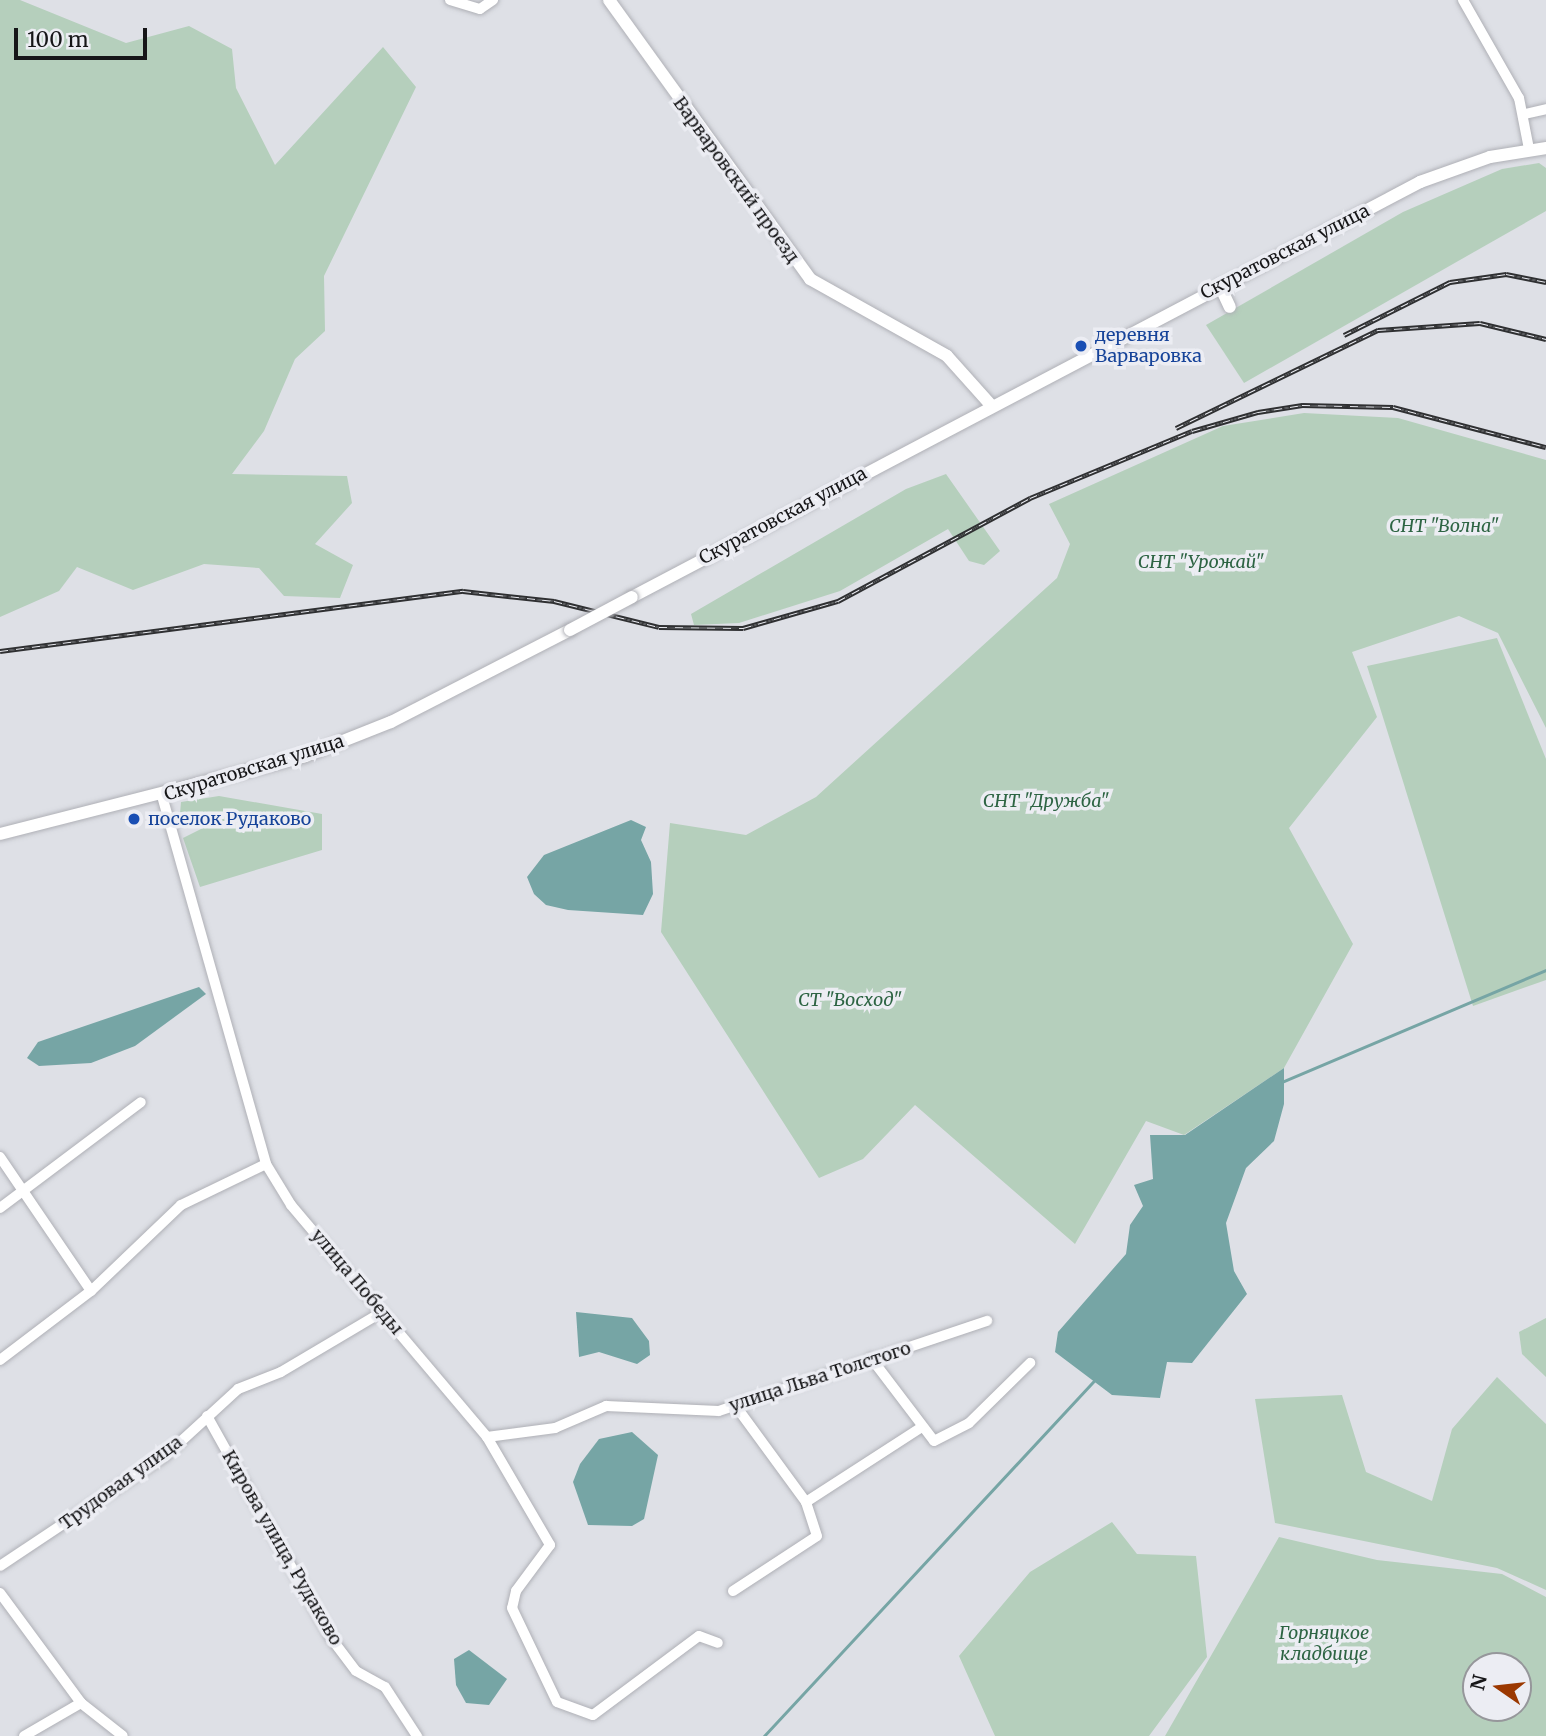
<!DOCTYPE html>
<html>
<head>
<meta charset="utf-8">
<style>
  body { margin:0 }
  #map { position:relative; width:1546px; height:1736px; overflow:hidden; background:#dee0e6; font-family:Merriweather,serif }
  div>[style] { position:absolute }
  .green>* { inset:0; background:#b5cfbc }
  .water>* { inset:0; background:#76a5a5 }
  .stream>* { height:2.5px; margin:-1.25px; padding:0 1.25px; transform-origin:1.25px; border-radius:1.25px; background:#76a5a5 }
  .roads { filter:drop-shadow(0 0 2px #afb0b6) drop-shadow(0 0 2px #afb0b6) }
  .minor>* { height:10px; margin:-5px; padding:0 5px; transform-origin:5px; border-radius:5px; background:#fff }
  .tertiary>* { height:12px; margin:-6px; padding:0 6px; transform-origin:6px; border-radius:6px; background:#fff }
  .rail>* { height:5px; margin-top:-2.5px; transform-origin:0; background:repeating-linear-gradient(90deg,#ecedf3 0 8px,#2f3032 0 16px); box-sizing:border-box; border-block:2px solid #2f3032 }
  .bridges { filter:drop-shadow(0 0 2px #afb0b6) drop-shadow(0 0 2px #afb0b6) }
  .tertiary-bridge>* { height:12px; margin:-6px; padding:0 6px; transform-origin:6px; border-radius:6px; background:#fff }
  .dots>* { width:19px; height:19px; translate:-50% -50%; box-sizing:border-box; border:4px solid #ecedf3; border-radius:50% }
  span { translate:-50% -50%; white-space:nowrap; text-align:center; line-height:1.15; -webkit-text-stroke:7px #ecedf3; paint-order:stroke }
  .street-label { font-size:18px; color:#161618 }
  .transit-label { font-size:18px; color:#164399 }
  .left { translate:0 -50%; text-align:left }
  .park-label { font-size:18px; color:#2d6443; font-style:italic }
  .north { position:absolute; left:1462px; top:1652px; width:70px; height:70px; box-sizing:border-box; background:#ecedf3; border:2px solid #96979b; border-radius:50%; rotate:284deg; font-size:19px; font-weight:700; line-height:28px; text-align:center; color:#161618 }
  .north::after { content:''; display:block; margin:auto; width:24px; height:32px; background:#9b3800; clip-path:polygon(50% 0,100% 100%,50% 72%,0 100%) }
  .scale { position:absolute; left:14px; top:28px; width:133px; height:32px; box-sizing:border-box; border:4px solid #161618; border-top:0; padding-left:9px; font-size:21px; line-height:24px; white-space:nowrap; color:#161618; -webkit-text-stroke:5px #ecedf3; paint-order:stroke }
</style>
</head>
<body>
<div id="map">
  <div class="green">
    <div style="clip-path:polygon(0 0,20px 0,126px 43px,189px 26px,232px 49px,236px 88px,275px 165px,383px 47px,416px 87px,324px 276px,325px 331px,295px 359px,264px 431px,232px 474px,347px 476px,352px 503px,315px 544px,353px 565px,340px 598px,284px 596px,259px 568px,204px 564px,133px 590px,77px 567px,59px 591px,0 617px)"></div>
    <div style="clip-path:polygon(1539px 163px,1546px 168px,1546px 211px,1244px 383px,1206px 325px,1403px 212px,1502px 169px)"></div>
    <div style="clip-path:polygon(1304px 413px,1398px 418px,1546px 460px,1546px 728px,1498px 633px,1459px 616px,1352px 652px,1377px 717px,1289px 828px,1353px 944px,1284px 1068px,1184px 1135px,1146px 1121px,1075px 1244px,915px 1105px,863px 1159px,819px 1178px,661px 932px,670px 823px,746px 835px,816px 797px,1057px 578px,1070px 544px,1049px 504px,1223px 426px)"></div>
    <div style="clip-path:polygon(946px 474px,1000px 551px,984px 565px,969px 561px,948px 529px,840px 591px,739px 623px,694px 625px,691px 614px,906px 489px)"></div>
    <div style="clip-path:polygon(1497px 638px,1546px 759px,1546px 980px,1473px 1006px,1367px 666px)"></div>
    <div style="clip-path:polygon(219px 796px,322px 814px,322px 850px,200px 887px,183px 838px,233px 813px,180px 814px,181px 802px)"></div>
    <div style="clip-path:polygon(1546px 1318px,1546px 1377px,1522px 1354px,1519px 1332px)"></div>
    <div style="clip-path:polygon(1497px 1377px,1546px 1424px,1546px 1590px,1497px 1568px,1275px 1523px,1255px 1399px,1342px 1395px,1366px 1472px,1432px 1501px,1452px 1429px)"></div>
    <div style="clip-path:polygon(1112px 1522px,1137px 1554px,1196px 1556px,1207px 1657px,1149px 1736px,995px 1736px,959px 1656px,1030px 1572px)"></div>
    <div style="clip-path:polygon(evenodd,1279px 1537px,1377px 1560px,1502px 1574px,1546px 1597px,1546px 1736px,1165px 1736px,1279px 1537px,1476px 1666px,1518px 1666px,1518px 1708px,1476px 1708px,1476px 1666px)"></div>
  </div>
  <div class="water">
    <div style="clip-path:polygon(631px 820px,646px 827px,641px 840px,651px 862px,653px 894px,643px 915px,568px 910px,546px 905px,534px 894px,527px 877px,544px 855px)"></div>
    <div style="clip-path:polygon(199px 987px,206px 994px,135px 1046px,91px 1063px,39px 1066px,27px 1058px,38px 1042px)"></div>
    <div style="clip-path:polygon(1284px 1068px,1284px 1104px,1274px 1141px,1246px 1168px,1226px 1223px,1234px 1271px,1247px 1294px,1192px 1363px,1167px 1362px,1160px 1398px,1112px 1395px,1055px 1352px,1058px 1332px,1126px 1254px,1130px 1225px,1143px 1206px,1134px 1185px,1153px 1179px,1150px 1135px,1185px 1135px)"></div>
    <div style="clip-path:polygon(576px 1312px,632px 1318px,649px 1341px,650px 1355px,637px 1364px,599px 1352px,579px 1357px)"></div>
    <div style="clip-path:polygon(632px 1432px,658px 1455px,644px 1519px,632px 1526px,588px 1525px,573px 1482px,580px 1464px,599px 1439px)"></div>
    <div style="clip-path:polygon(469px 1650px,507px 1679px,489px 1705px,466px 1703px,456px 1685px,454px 1659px)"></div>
  </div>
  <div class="stream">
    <div style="left:1282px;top:1082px;width:287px;rotate:-23deg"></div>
    <div style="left:764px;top:1736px;width:485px;rotate:-47.1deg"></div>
  </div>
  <div class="roads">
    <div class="minor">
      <div style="left:450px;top:0;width:31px;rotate:17deg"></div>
      <div style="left:480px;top:9px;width:16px;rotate:-35deg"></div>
      <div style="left:1463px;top:0;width:113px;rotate:60.3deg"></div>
      <div style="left:1519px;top:98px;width:52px;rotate:78.9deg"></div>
      <div style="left:1525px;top:114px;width:22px;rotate:-13deg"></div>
      <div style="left:162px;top:796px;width:382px;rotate:74.2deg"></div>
      <div style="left:266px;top:1164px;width:48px;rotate:58.6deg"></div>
      <div style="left:291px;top:1205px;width:304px;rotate:49.8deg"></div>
      <div style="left:487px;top:1437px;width:125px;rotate:59.7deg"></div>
      <div style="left:550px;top:1545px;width:57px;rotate:126.5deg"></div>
      <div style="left:516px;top:1591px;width:17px;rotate:103deg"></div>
      <div style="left:512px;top:1608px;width:104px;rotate:64.4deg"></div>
      <div style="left:557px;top:1702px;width:38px;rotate:20deg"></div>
      <div style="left:593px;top:1715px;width:132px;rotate:-36.7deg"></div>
      <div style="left:699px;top:1636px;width:20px;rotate:20deg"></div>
      <div style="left:0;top:1157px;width:162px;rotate:55.8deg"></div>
      <div style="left:0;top:1208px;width:176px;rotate:-36.9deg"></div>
      <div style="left:871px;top:1358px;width:104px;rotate:52.8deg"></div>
      <div style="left:934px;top:1441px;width:39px;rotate:-27deg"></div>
      <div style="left:969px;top:1423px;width:86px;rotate:-44.5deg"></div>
      <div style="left:0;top:1360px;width:114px;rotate:-37.2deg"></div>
      <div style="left:91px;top:1291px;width:124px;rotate:-43.7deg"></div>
      <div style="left:181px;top:1205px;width:94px;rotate:-25.8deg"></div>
      <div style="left:735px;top:1405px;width:120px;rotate:53.8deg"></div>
      <div style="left:207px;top:1416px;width:254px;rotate:60.8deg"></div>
      <div style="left:331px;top:1638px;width:41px;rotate:52.9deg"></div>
      <div style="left:356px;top:1671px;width:33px;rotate:29deg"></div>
      <div style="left:385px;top:1687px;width:59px;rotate:56.9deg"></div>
      <div style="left:487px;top:1437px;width:69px;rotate:-7.5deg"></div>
      <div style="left:555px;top:1428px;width:56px;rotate:-23.3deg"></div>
      <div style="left:606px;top:1406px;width:113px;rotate:2.5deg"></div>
      <div style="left:719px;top:1411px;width:283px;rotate:-18.6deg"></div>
      <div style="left:0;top:1566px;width:198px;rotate:-33.7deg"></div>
      <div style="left:165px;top:1456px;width:99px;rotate:-42.5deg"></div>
      <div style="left:238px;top:1389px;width:46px;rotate:-21.6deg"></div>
      <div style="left:281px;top:1372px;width:117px;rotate:-30.7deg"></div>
      <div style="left:733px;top:1591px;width:100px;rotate:-33.2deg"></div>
      <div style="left:817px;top:1536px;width:36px;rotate:-108deg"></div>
      <div style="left:806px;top:1502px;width:135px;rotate:-32.9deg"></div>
      <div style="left:0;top:1593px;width:137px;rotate:53.6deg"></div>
      <div style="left:81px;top:1703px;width:53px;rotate:38.2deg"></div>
      <div style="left:24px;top:1736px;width:66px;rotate:-30.1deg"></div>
    </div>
    <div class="tertiary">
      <div style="left:609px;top:0;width:344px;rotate:54.2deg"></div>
      <div style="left:810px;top:279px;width:157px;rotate:29.3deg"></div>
      <div style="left:947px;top:356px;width:64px;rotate:48.1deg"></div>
      <div style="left:1220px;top:286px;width:23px;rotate:65deg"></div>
      <div style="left:632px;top:597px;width:891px;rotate:-27.77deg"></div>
      <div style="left:1420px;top:182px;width:74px;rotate:-19.7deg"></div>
      <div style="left:1490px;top:157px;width:57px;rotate:-9.1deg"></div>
      <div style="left:0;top:834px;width:315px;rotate:-14.3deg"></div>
      <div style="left:305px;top:756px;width:92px;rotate:-21.6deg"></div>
      <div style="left:391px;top:722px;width:201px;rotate:-27.2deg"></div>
    </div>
  </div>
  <div class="rail">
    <div style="left:1344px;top:335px;width:119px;rotate:-26.6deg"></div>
    <div style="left:1450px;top:282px;width:57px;rotate:-8.1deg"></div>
    <div style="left:1506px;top:274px;width:41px;rotate:11.3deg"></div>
    <div style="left:1176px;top:428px;width:225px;rotate:-25.9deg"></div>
    <div style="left:1378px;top:330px;width:102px;rotate:-3.9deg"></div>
    <div style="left:1480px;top:323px;width:68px;rotate:13.6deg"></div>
    <div style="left:0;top:651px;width:467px;rotate:-7.4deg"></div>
    <div style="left:463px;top:591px;width:92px;rotate:6.3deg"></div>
    <div style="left:554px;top:601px;width:108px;rotate:13.9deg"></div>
    <div style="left:659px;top:627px;width:84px;rotate:0.7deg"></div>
    <div style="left:743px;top:628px;width:99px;rotate:-15.9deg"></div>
    <div style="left:838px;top:601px;width:218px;rotate:-28.2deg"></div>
    <div style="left:1030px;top:498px;width:175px;rotate:-22.5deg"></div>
    <div style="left:1192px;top:431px;width:69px;rotate:-16.1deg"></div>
    <div style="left:1258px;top:412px;width:45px;rotate:-9deg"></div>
    <div style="left:1302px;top:405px;width:91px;rotate:1.3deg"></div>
    <div style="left:1393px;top:407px;width:158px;rotate:14.7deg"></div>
  </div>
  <div class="bridges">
    <div class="tertiary-bridge">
      <div style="left:570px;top:630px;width:70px;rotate:-28deg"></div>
    </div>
  </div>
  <div class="dots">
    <div style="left:1081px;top:346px;background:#1a4fb4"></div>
    <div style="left:134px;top:819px;background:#1a4fb4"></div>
  </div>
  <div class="street-label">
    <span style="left:736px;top:180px;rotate:54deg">Варваровский проезд</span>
    <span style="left:1285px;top:252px;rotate:-27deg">Скуратовская улица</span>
    <span style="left:783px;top:516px;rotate:-28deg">Скуратовская улица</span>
    <span style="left:254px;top:768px;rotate:-17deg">Скуратовская улица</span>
    <span style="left:357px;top:1282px;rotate:50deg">улица Победы</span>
    <span style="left:820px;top:1377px;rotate:-18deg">улица Льва Толстого</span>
    <span style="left:121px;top:1483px;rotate:-36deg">Трудовая улица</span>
    <span style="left:282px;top:1548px;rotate:60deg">Кирова улица, Рудаково</span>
  </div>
  <div class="transit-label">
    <span class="left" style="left:1095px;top:346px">деревня<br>Варваровка</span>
    <span class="left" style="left:148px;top:819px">поселок Рудаково</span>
  </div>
  <div class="park-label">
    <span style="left:1444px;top:526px">СНТ "Волна"</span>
    <span style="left:1201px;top:562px">СНТ "Урожай"</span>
    <span style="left:1046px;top:801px">СНТ "Дружба"</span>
    <span style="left:850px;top:1000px">СТ "Восход"</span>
    <span style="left:1324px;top:1644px">Горняцкое<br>кладбище</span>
  </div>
  <div class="north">N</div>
  <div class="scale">100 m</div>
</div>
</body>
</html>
